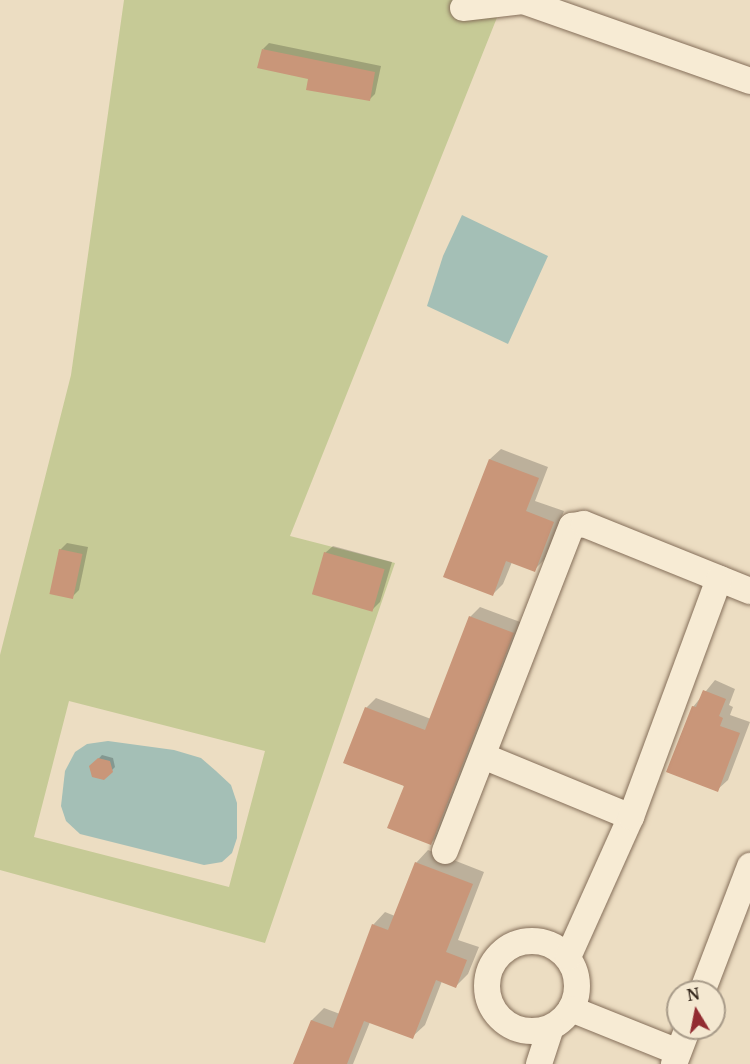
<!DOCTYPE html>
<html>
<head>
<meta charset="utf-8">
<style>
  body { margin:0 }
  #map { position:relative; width:750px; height:1064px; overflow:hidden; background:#ecddc2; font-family:"Noto Serif",serif }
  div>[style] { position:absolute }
  .green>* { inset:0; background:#c6ca96 }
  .water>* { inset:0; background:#a4bfb6 }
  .shadow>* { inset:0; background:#0003 }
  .building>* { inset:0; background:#c99679; transform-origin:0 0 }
  .roads { filter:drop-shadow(0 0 2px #856f5a) drop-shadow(0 0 2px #856f5a) }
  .minor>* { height:26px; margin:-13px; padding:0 13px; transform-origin:13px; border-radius:13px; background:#f7ebd4 }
  .minor>.ring { margin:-13px; padding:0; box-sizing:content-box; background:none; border:26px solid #f7ebd4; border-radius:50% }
  span { translate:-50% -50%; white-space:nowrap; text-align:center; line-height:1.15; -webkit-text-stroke:4.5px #f4e8d1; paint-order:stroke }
  .north { position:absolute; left:666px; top:980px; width:60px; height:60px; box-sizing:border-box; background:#f4e8d1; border:2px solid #a89b89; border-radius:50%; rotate:350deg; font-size:16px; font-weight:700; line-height:24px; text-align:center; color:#35281d }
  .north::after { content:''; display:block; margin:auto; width:21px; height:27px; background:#922c31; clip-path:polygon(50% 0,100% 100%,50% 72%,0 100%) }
</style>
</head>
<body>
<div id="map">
  <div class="green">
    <div style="clip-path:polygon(evenodd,124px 0,504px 0,290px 536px,395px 563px,265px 943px,0 870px,0 655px,71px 375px,124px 0,69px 701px,265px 751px,229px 887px,34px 837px,69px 701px)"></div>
  </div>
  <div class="water">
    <div style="clip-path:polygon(462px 215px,548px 256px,508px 344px,427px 306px,443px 256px)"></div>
    <div style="clip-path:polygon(108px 741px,174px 750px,201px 758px,216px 771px,231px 785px,237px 803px,237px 838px,232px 853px,222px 862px,204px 865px,80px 834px,66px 821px,61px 806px,65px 771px,75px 752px,87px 744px)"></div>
  </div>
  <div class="shadow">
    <div style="clip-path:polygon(269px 43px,381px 66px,375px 94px,369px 100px,310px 78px,263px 49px)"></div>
    <div style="clip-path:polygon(501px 449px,548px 467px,535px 501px,564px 511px,545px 559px,534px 570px,512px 562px,503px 584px,493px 594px,490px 459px)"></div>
    <div style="clip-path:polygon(67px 543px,88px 547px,79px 590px,72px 597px,60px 550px)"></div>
    <div style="clip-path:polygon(333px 546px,392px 562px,380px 602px,373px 609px,325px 553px)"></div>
    <div style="clip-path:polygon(480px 607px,523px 623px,441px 833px,431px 843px,366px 708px,376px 698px,431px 719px,470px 617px)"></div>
    <div style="clip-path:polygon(715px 680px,735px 689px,729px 705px,733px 707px,730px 715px,750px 722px,728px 780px,717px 790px,693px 707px)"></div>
    <div style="clip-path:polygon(102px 755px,113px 758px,115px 767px,103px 779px,91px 767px)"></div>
    <div style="clip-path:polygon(428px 850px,484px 872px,458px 940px,479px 947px,468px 974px,456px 986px,442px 981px,425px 1025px,412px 1037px,370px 1022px,353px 1064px,295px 1064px,312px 1020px,324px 1008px,340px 1014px,373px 925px,385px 912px,395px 916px,416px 863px)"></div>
  </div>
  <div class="building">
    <div style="clip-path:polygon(262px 49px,375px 72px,370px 101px,306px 90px,308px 79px,257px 68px)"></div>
    <div style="clip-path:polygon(489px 459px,539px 478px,526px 511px,554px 522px,535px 572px,506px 561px,493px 596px,443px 577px)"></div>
    <div style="left:59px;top:549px;width:24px;height:46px;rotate:12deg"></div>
    <div style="left:324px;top:552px;width:63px;height:44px;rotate:16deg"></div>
    <div style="clip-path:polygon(469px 616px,514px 633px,431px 845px,387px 828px,404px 786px,343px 763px,365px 707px,425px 730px)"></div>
    <div style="clip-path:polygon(703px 690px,726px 699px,719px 716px,723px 718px,720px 726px,740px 733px,718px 792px,666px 772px,692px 706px,696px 707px)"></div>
    <div style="clip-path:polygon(98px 758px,110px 761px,113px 772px,104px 780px,92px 777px,89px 766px)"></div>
    <div style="clip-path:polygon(415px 862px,473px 884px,446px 952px,467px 960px,456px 988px,436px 980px,413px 1039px,364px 1021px,347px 1064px,293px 1064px,311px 1020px,333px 1028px,372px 924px,388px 930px)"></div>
  </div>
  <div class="roads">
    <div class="minor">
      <div style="left:463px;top:8px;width:60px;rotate:-6.7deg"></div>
      <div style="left:523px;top:1px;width:241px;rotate:19.4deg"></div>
      <div style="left:483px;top:756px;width:160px;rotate:22.4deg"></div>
      <div style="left:445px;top:851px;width:349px;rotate:-68.7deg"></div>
      <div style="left:572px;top:526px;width:12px;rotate:-9deg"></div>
      <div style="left:584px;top:524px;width:179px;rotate:22deg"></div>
      <div class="ring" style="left:487px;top:941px;width:64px;height:64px"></div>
      <div style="left:568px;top:957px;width:154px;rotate:-65.8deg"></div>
      <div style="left:631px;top:817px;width:254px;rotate:-69.7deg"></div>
      <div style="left:702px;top:992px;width:135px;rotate:-69.1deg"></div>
      <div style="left:571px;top:1009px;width:115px;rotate:21.9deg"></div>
      <div style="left:539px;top:1064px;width:38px;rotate:-72deg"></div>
      <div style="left:674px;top:1064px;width:39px;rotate:-69deg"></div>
    </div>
  </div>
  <div class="north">N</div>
</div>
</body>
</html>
